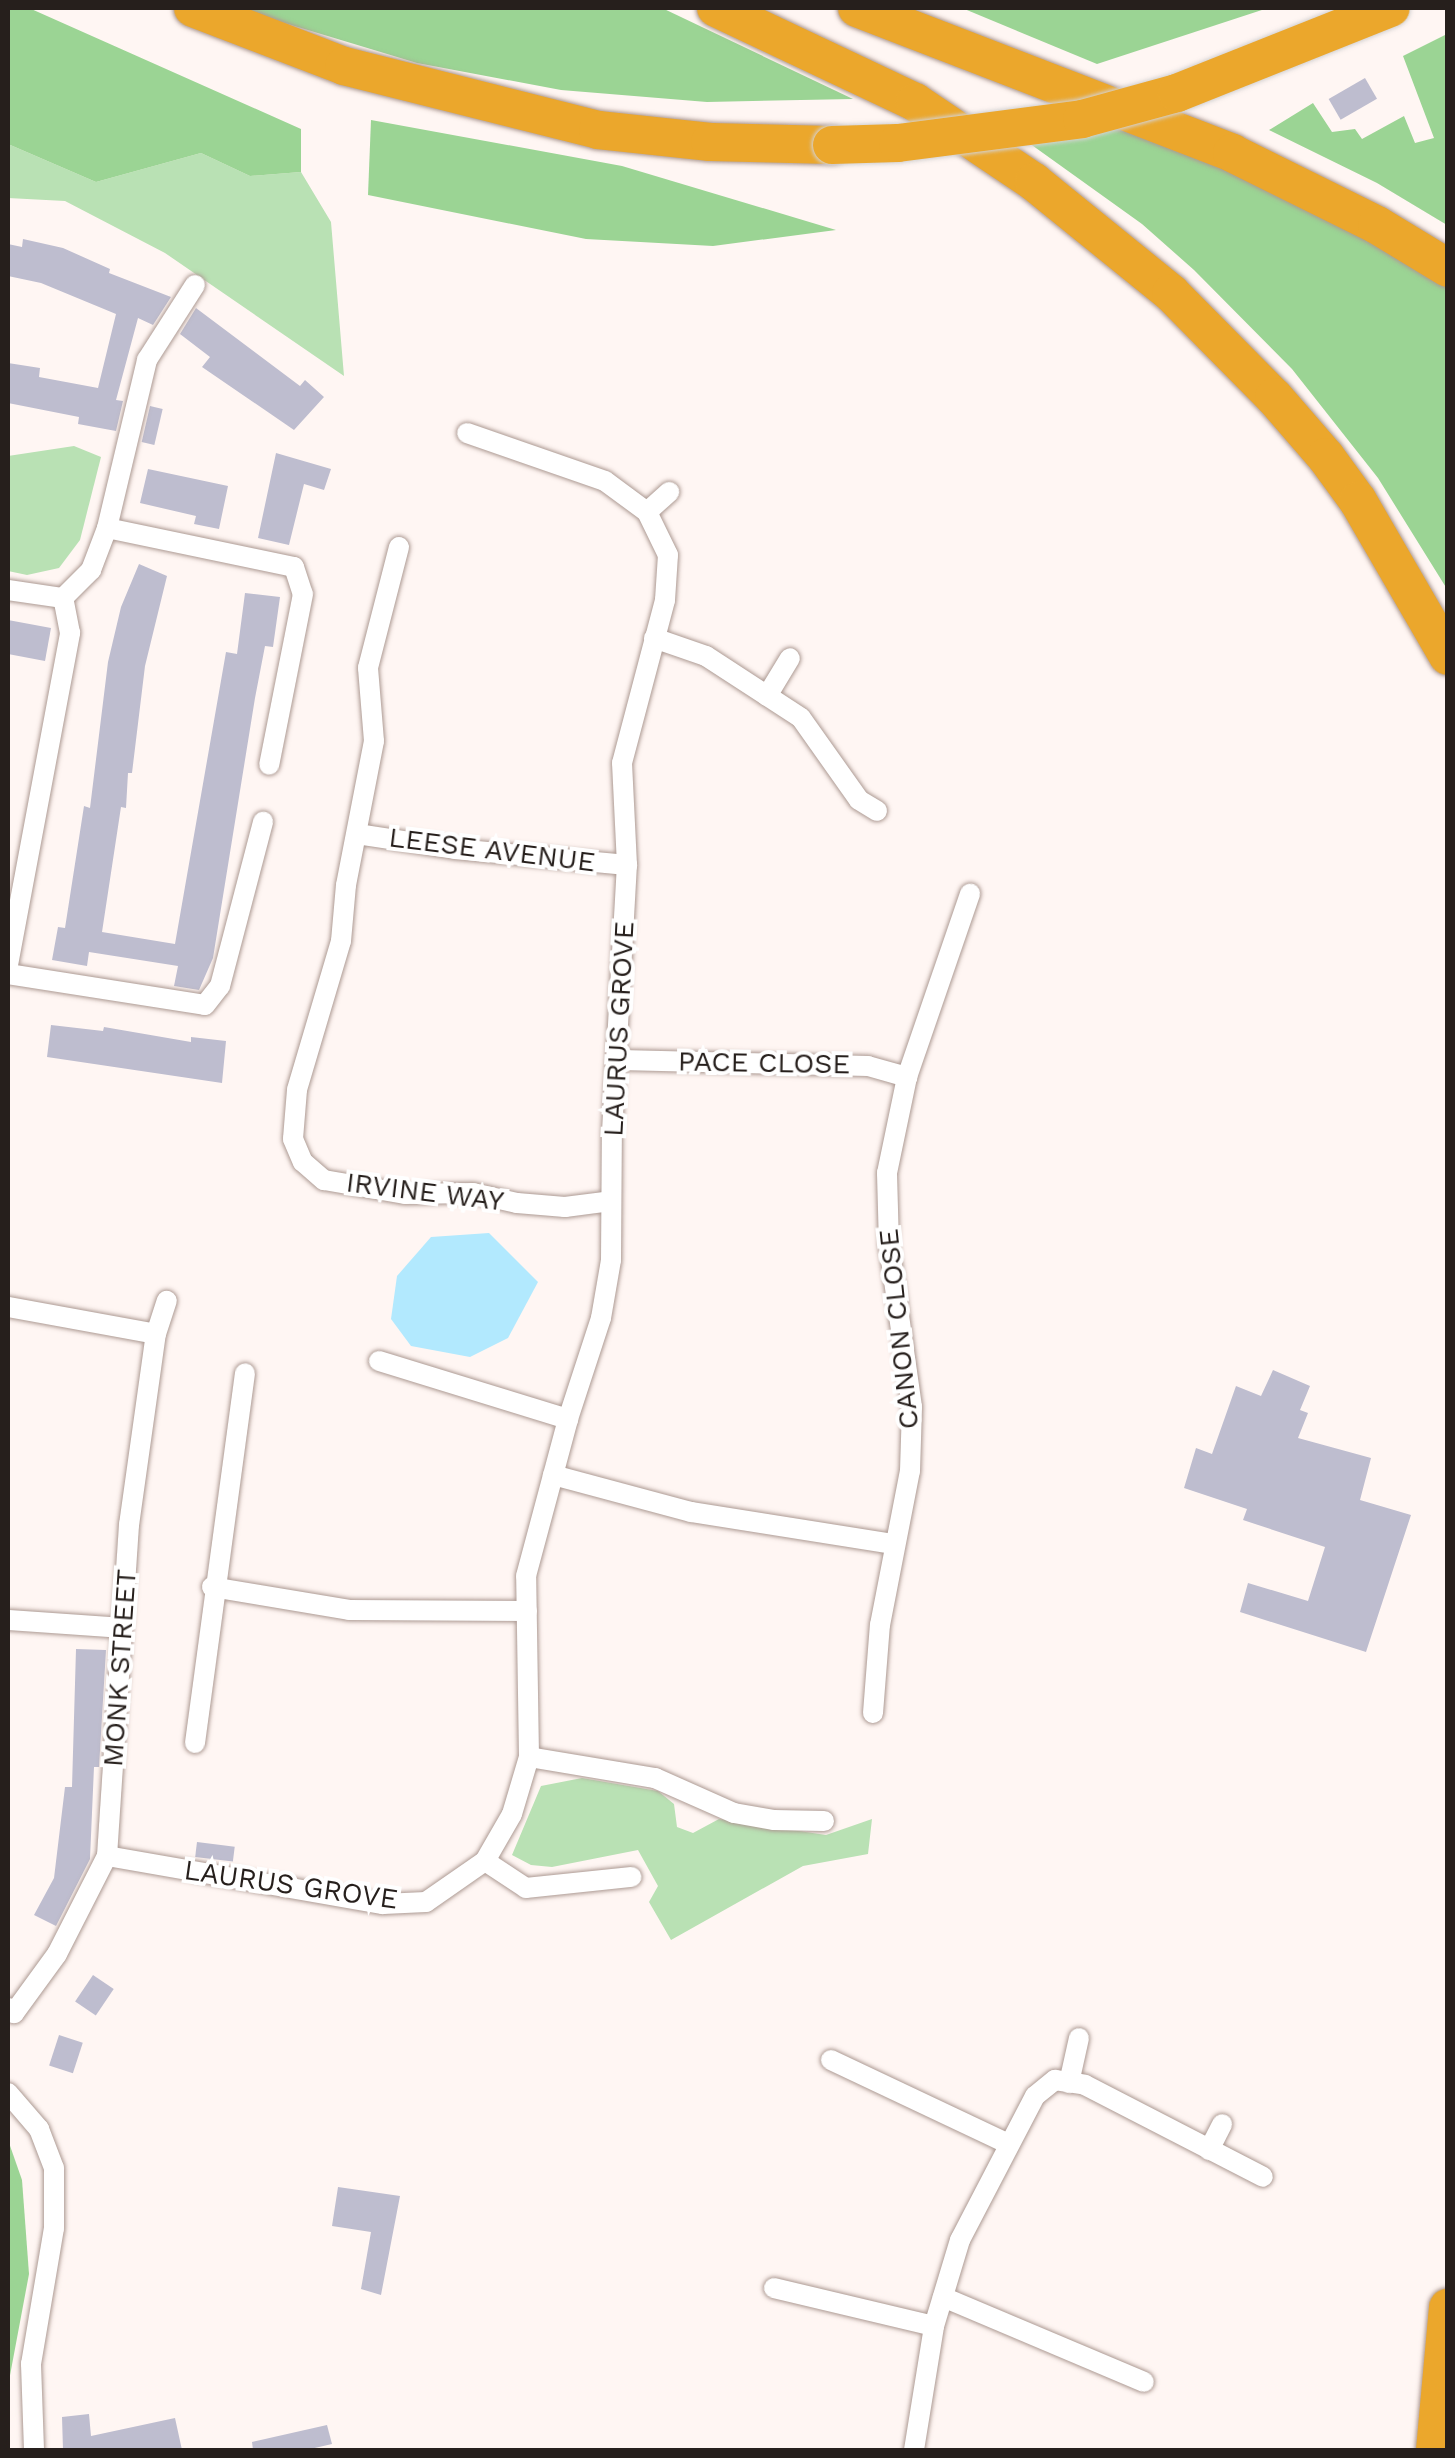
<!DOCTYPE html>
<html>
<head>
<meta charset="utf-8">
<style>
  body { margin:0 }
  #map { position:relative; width:1455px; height:2458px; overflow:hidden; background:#fff6f3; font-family:"Work Sans",sans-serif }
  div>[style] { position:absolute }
  .green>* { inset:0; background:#b9e1b4 }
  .forest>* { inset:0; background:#9bd494 }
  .water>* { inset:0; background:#b2e9fe }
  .building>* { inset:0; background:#bebdcf; transform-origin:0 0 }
  .roads { filter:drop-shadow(0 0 2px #ad9a93) drop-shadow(0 0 2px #ad9a93) }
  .minor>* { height:20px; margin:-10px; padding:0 10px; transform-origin:10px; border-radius:10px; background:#fff }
  .motorway>* { height:38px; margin:-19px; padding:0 19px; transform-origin:19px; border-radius:19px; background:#eba72c }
  .bridges { filter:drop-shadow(0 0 2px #d4d2d2) drop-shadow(0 0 2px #d4d2d2) }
  .motorway-bridge>* { height:38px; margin:-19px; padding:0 19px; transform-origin:19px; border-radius:19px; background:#eba72c }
  span { translate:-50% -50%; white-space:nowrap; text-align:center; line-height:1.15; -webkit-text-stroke:8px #fff; paint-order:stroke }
  .street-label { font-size:28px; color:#261f1c }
  .frame { position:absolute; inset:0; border:10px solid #261f1c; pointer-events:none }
</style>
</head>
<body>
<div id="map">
  <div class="green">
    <div style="clip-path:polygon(8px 144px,96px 182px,201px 153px,250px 176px,301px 172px,331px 222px,344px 376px,165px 253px,65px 201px,8px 198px)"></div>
    <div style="clip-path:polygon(74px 446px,101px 457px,80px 540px,59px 568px,27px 575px,8px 571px,8px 456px)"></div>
    <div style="clip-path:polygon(582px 1778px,658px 1791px,674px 1804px,677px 1827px,693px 1833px,719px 1819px,826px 1835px,872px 1819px,868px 1854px,803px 1866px,671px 1940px,649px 1902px,658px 1886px,638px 1850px,552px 1867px,531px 1865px,512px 1855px,541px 1786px)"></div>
  </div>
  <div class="forest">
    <div style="clip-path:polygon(8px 8px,29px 8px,301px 129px,301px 172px,250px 176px,201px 153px,96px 182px,8px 144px)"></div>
    <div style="clip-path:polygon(235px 8px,662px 8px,853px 99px,707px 102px,561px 90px,417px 63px)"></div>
    <div style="clip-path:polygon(962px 8px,1268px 8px,1097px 64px)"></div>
    <div style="clip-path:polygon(1447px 34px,1447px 225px,1377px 183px,1269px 130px,1313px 103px,1332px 132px,1355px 129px,1362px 139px,1404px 116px,1415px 143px,1434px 138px,1403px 56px)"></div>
    <div style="clip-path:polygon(371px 120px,622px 166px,836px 230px,713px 246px,586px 239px,368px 195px)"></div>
    <div style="clip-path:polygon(1115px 124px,1180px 148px,1307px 205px,1447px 287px,1447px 589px,1378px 478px,1292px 369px,1194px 270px,1142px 224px,1029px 143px)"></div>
    <div style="clip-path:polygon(8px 2140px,22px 2180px,29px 2274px,8px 2386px)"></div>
  </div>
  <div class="water">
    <div style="clip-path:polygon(489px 1233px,538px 1282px,508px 1338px,470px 1357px,411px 1346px,391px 1319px,397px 1276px,431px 1237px)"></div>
  </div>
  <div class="building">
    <div style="left:1365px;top:78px;width:24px;height:42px;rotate:60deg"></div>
    <div style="clip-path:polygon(23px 239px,63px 248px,110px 269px,109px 273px,171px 297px,153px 325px,138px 318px,116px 400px,123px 401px,116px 431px,78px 424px,79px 417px,8px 403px,8px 363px,40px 368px,39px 377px,98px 388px,116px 314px,41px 283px,8px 276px,8px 244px,22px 247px)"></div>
    <div style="clip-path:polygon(196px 308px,300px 386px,305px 380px,324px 397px,294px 430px,202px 367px,210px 357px,180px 334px)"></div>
    <div style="left:150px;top:406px;width:13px;height:37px;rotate:13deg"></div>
    <div style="clip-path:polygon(276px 453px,331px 469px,324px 490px,304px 484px,289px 545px,258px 538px)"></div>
    <div style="clip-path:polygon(148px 469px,228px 486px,219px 529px,194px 524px,196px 516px,140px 503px)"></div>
    <div style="clip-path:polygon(139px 564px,167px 576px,145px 666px,132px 773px,128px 773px,126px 808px,121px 807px,102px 932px,175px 944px,226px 652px,237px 654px,245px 593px,280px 597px,273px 647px,265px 646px,255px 698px,213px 958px,199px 990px,174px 986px,178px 966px,89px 952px,87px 966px,52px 960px,58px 927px,65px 928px,84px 806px,90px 808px,108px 662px,121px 607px)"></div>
    <div style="clip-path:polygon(8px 620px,51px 628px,45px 661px,8px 654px)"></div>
    <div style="clip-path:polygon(51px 1025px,103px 1031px,104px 1027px,191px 1042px,191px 1037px,226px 1041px,222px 1083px,47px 1057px)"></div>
    <div style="clip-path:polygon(1273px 1370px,1310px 1386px,1300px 1410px,1308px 1413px,1298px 1438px,1371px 1458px,1360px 1500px,1411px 1515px,1366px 1652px,1240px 1612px,1248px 1583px,1308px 1601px,1325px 1547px,1243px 1520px,1247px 1509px,1184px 1488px,1196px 1448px,1212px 1454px,1236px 1386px,1261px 1396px)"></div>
    <div style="clip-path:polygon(76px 1649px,106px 1650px,99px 1767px,94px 1767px,90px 1859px,56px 1926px,34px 1915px,54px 1878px,65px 1787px,72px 1787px)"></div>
    <div style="left:197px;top:1842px;width:38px;height:15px;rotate:7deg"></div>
    <div style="left:93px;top:1975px;width:25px;height:32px;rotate:34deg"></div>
    <div style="left:59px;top:2035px;width:25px;height:32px;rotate:18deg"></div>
    <div style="clip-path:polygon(338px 2187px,400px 2196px,381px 2295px,361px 2289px,371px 2232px,332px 2226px)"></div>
    <div style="clip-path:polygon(89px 2414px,91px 2436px,175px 2418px,182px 2450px,63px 2450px,62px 2417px)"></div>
    <div style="clip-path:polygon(327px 2425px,332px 2444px,306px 2450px,253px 2450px,252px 2442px)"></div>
  </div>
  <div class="roads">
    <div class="minor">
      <div style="left:647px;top:512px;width:30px;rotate:-42deg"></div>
      <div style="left:107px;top:528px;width:191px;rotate:11.8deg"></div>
      <div style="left:294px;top:567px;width:28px;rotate:72deg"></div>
      <div style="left:303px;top:594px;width:174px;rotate:101.2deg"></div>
      <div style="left:399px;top:547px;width:125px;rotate:104.4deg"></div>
      <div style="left:368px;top:668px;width:73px;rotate:85.3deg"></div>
      <div style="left:374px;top:741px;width:147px;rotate:101deg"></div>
      <div style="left:346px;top:885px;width:56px;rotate:95.1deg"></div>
      <div style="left:341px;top:941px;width:155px;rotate:106.5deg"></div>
      <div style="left:297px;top:1090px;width:49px;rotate:94.7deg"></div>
      <div style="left:293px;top:1139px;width:25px;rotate:67deg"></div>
      <div style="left:303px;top:1162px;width:28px;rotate:41deg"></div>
      <div style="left:324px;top:1180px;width:82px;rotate:9.8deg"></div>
      <div style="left:405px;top:1194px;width:68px;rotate:-0.8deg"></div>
      <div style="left:473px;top:1193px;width:45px;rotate:12.8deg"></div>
      <div style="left:517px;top:1203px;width:48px;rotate:4.8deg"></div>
      <div style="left:565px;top:1207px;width:46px;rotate:-7.4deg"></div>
      <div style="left:8px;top:590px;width:56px;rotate:8.3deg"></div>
      <div style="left:63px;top:598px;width:40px;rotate:-45deg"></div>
      <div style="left:91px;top:570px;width:45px;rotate:-69.1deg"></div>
      <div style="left:107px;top:528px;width:173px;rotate:-76.6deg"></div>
      <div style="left:147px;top:360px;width:89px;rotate:-57.4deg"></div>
      <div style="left:654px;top:638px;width:55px;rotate:19.1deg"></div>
      <div style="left:706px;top:656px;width:113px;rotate:33.1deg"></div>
      <div style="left:801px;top:718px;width:100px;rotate:54.7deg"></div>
      <div style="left:859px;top:800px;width:21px;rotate:31deg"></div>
      <div style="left:767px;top:696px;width:44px;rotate:-58.8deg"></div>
      <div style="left:357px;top:834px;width:99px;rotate:8.7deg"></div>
      <div style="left:455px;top:849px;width:173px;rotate:5.3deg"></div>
      <div style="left:8px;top:965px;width:338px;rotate:-79.4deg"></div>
      <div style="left:70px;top:633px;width:36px;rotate:-101deg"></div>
      <div style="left:8px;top:974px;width:199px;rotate:8.9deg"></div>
      <div style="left:205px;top:1005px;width:24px;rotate:-52deg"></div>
      <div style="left:220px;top:986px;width:170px;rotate:-75.3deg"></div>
      <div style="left:620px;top:1060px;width:248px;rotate:1.4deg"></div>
      <div style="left:868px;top:1066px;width:41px;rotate:15.8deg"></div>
      <div style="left:8px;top:1307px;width:150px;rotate:10.3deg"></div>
      <div style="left:379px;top:1361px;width:198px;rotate:17.1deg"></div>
      <div style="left:553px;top:1475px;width:143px;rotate:15deg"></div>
      <div style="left:691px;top:1512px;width:205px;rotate:9deg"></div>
      <div style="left:212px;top:1587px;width:139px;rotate:9.5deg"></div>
      <div style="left:349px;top:1610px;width:178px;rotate:0.3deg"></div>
      <div style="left:8px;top:1620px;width:113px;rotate:4deg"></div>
      <div style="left:873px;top:1713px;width:88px;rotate:-85.5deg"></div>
      <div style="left:880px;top:1625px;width:157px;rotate:-79deg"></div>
      <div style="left:910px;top:1471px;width:64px;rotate:-88.2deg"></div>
      <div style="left:912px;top:1407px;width:164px;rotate:-98.1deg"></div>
      <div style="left:889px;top:1245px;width:72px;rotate:-91.6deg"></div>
      <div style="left:887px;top:1173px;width:98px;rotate:-78.2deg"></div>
      <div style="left:907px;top:1077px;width:194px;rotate:-71deg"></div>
      <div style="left:195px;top:1743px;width:373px;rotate:-82.3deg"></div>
      <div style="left:529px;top:1757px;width:128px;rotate:9.5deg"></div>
      <div style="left:655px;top:1778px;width:86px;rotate:23.9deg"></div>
      <div style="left:734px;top:1813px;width:41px;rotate:9.9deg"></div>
      <div style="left:774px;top:1820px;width:50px;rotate:1.1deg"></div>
      <div style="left:107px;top:1856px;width:280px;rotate:9.9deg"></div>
      <div style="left:383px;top:1904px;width:43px;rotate:-2.7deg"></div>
      <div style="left:426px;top:1902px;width:72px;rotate:-34.8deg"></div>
      <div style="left:485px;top:1861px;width:54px;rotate:-60.1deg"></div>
      <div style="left:512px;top:1814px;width:59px;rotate:-73.4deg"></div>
      <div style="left:529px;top:1757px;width:181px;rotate:-90.9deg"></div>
      <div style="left:526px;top:1576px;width:163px;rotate:-75deg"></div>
      <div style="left:568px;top:1419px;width:106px;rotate:-71.9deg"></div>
      <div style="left:601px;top:1318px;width:59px;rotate:-80.2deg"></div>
      <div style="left:611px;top:1260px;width:128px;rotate:-89.6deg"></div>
      <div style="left:612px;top:1132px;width:267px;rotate:-86.8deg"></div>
      <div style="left:627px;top:865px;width:102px;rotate:-92.8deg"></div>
      <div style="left:622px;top:763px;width:169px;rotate:-75.2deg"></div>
      <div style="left:665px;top:600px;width:45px;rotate:-86.2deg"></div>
      <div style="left:668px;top:555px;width:48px;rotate:-116deg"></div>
      <div style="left:647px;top:512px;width:52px;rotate:-143.6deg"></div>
      <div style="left:605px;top:481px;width:146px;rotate:-160.8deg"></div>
      <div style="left:485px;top:1861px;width:49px;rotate:33.4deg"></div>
      <div style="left:526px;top:1888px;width:106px;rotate:-6deg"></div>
      <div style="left:8px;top:2008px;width:8px;rotate:40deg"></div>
      <div style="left:14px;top:2013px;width:73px;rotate:-53.9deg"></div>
      <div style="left:57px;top:1954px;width:110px;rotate:-63deg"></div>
      <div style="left:107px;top:1856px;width:332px;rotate:-86.2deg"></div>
      <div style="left:129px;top:1525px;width:193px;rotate:-82deg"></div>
      <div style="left:156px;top:1334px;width:35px;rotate:-72deg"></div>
      <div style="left:831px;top:2060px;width:197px;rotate:25.3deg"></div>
      <div style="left:1069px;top:2083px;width:46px;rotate:-77.5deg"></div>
      <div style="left:8px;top:2093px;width:48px;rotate:49.3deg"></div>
      <div style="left:39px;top:2129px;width:42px;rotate:69deg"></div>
      <div style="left:54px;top:2168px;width:60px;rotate:90deg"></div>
      <div style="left:54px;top:2228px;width:138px;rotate:99.6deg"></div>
      <div style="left:31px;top:2364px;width:86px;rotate:88deg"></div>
      <div style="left:1209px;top:2150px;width:29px;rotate:-63deg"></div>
      <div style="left:774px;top:2288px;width:164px;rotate:13.4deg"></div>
      <div style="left:943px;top:2297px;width:218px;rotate:22.9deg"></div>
      <div style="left:914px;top:2450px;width:126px;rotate:-80.8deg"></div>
      <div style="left:934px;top:2326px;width:90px;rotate:-73.2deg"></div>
      <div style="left:960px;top:2240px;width:162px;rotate:-62.5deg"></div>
      <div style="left:1035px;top:2096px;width:26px;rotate:-39deg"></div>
      <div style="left:1055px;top:2080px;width:30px;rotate:9deg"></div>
      <div style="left:1085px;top:2085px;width:200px;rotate:27.3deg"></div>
    </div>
    <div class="motorway">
      <div style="left:193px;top:8px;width:162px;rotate:21deg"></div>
      <div style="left:344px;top:66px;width:262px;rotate:14.1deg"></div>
      <div style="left:598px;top:130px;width:113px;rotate:6.1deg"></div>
      <div style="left:710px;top:142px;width:122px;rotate:1.4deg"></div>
      <div style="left:716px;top:8px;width:220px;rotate:25.3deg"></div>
      <div style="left:915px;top:102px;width:143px;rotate:33.9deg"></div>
      <div style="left:1034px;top:182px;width:176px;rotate:39deg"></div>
      <div style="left:1171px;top:293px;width:146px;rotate:45.3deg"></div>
      <div style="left:1274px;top:397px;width:79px;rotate:49.1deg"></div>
      <div style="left:1326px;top:457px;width:54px;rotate:54deg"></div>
      <div style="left:1358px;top:501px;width:179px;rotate:59.9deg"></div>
      <div style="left:857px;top:8px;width:402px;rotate:21.1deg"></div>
      <div style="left:1232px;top:153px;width:162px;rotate:26.4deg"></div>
      <div style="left:1377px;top:225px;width:83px;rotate:31.2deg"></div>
      <div style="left:1435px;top:2450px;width:143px;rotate:-84.8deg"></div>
    </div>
  </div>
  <div class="bridges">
    <div class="motorway-bridge">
      <div style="left:832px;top:145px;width:66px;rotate:-1.7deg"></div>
      <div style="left:898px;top:143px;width:186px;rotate:-7.4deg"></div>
      <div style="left:1082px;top:119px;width:98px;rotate:-15.3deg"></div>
      <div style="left:1177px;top:93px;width:230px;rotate:-21.7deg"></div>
    </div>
  </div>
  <div class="street-label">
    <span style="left:492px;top:850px;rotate:7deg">LEESE AVENUE</span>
    <span style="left:619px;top:1029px;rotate:-87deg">LAURUS GROVE</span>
    <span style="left:764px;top:1063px;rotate:1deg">PACE CLOSE</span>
    <span style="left:425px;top:1192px;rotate:7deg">IRVINE WAY</span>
    <span style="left:899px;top:1329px;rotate:-96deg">CANON CLOSE</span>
    <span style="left:120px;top:1668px;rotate:-86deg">MONK STREET</span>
    <span style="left:291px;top:1885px;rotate:8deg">LAURUS GROVE</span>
  </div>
  <div class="frame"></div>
</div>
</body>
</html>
